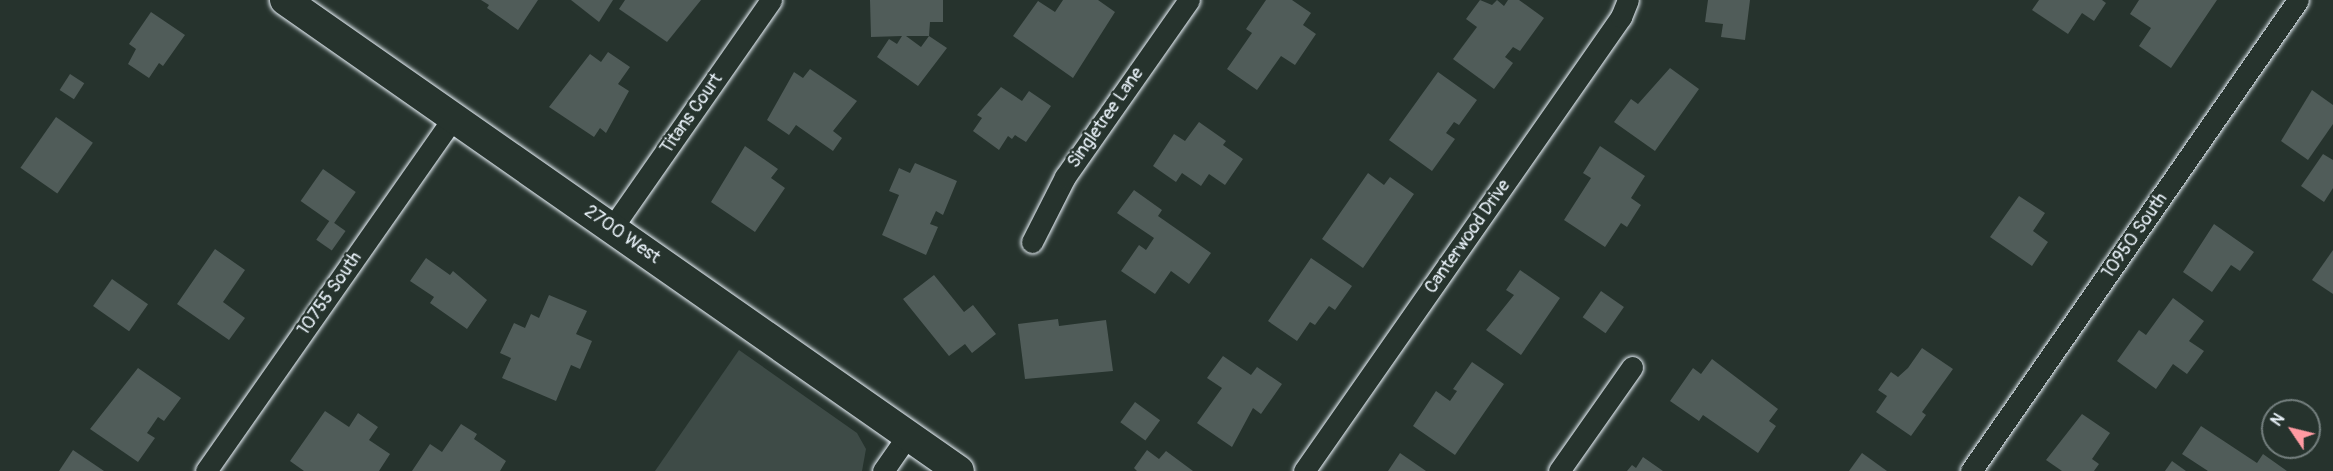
<!DOCTYPE html>
<html>
<head>
<meta charset="utf-8">
<style>
  body { margin:0 }
  #map { position:relative; width:2333px; height:471px; overflow:hidden; background:#26332d; font-family:Pangolin,sans-serif }
  div>[style] { position:absolute }
  .green>* { inset:0; background:#3e4b47 }
  .building>* { inset:0; background:#505c59; transform-origin:0 0 }
  .roads { filter:drop-shadow(0 0 2px #e8f1f8) drop-shadow(0 0 2px #e8f1f8) }
  .minor>* { height:21px; margin:-10.5px; padding:0 10.5px; transform-origin:10.5px; border-radius:10.5px; background:#26332d }
  .secondary>* { height:30px; margin:-15px; padding:0 15px; transform-origin:15px; border-radius:15px; background:#26332d }
  span { translate:-50% -50%; white-space:nowrap; text-align:center; line-height:1.15; -webkit-text-stroke:4.5px #26332d; paint-order:stroke }
  .street-label { font-size:18px; color:#e8f1f8 }
  .north { position:absolute; left:2261px; top:399px; width:60px; height:60px; box-sizing:border-box; background:#26332d; border:2px solid #747f7e; border-radius:50%; rotate:305deg; font-size:16px; font-weight:700; line-height:24px; text-align:center; color:#e8f1f8 }
  .north::after { content:''; display:block; margin:auto; width:21px; height:27px; background:#ff9aa2; clip-path:polygon(50% 0,100% 100%,50% 72%,0 100%) }
</style>
</head>
<body>
<div id="map">
  <div class="green">
    <div style="clip-path:polygon(739px 350px,857px 433px,866px 449px,862px 471px,655px 471px)"></div>
  </div>
  <div class="building">
    <div style="clip-path:polygon(481px 0,538px 0,518px 30px,487px 8px,489px 5px)"></div>
    <div style="clip-path:polygon(571px 0,613px 0,599px 22px)"></div>
    <div style="clip-path:polygon(625px 0,701px 0,667px 42px,619px 9px)"></div>
    <div style="clip-path:polygon(870px 0,943px 0,943px 22px,930px 22px,929px 36px,906px 36px,921px 47px,929px 36px,947px 48px,918px 86px,877px 57px,889px 39px,897px 44px,902px 36px,871px 37px)"></div>
    <div style="clip-path:polygon(1063px 0,1098px 0,1115px 12px,1073px 78px,1013px 36px,1038px 1px,1055px 12px)"></div>
    <div style="clip-path:polygon(1266px 0,1292px 0,1311px 13px,1303px 25px,1316px 34px,1295px 65px,1281px 56px,1257px 90px,1227px 69px,1252px 33px,1246px 29px)"></div>
    <div style="clip-path:polygon(1480px 0,1492px 5px,1497px 0,1504px 6px,1508px 0,1519px 0,1544px 18px,1520px 51px,1513px 47px,1505px 57px,1513px 63px,1494px 89px,1453px 59px,1477px 27px,1466px 19px)"></div>
    <div style="clip-path:polygon(1708px 0,1750px 0,1745px 40px,1721px 37px,1723px 24px,1705px 22px)"></div>
    <div style="clip-path:polygon(2039px 0,2102px 0,2106px 3px,2094px 21px,2082px 13px,2068px 34px,2032px 10px)"></div>
    <div style="clip-path:polygon(2139px 0,2217px 0,2171px 68px,2139px 46px,2151px 28px,2130px 14px)"></div>
    <div style="clip-path:polygon(151px 12px,185px 35px,163px 66px,159px 63px,149px 78px,128px 64px,136px 49px,129px 44px)"></div>
    <div style="clip-path:polygon(608px 52px,630px 67px,618px 84px,629px 91px,606px 133px,600px 128px,594px 137px,549px 107px,590px 54px,601px 62px)"></div>
    <div style="clip-path:polygon(1670px 68px,1699px 89px,1655px 151px,1614px 122px,1631px 99px,1638px 104px)"></div>
    <div style="clip-path:polygon(810px 69px,857px 101px,833px 131px,842px 138px,833px 151px,796px 125px,789px 135px,767px 120px,794px 72px,803px 78px)"></div>
    <div style="clip-path:polygon(1438px 72px,1477px 100px,1459px 125px,1454px 122px,1446px 133px,1455px 139px,1432px 171px,1389px 140px)"></div>
    <div style="left:70px;top:74px;width:17px;height:19px;rotate:33deg"></div>
    <div style="clip-path:polygon(1001px 87px,1022px 101px,1029px 91px,1051px 106px,1026px 142px,1015px 135px,1012px 139px,1008px 136px,999px 150px,973px 131px,982px 118px,977px 115px)"></div>
    <div style="clip-path:polygon(2312px 90px,2333px 105px,2333px 124px,2308px 160px,2281px 141px)"></div>
    <div style="left:56px;top:117px;width:45px;height:62px;rotate:35deg"></div>
    <div style="clip-path:polygon(1199px 122px,1226px 141px,1223px 145px,1243px 159px,1225px 185px,1209px 174px,1201px 186px,1182px 173px,1176px 182px,1153px 166px,1174px 134px,1185px 141px)"></div>
    <div style="clip-path:polygon(745px 146px,778px 169px,771px 178px,785px 188px,755px 232px,711px 202px)"></div>
    <div style="clip-path:polygon(1600px 146px,1645px 176px,1631px 198px,1641px 205px,1627px 227px,1621px 223px,1605px 247px,1564px 220px,1591px 178px,1583px 173px)"></div>
    <div style="clip-path:polygon(2323px 154px,2333px 160px,2333px 188px,2324px 202px,2301px 186px)"></div>
    <div style="clip-path:polygon(915px 163px,957px 181px,943px 215px,936px 211px,930px 224px,938px 227px,926px 255px,882px 235px,899px 195px,889px 191px,899px 168px,910px 173px)"></div>
    <div style="left:323px;top:169px;width:40px;height:39px;rotate:35deg"></div>
    <div style="clip-path:polygon(1368px 173px,1384px 185px,1390px 177px,1414px 194px,1363px 268px,1322px 239px)"></div>
    <div style="clip-path:polygon(1134px 190px,1162px 210px,1158px 216px,1211px 253px,1189px 284px,1171px 271px,1155px 294px,1121px 271px,1139px 245px,1146px 250px,1154px 238px,1117px 213px)"></div>
    <div style="clip-path:polygon(2019px 196px,2045px 213px,2033px 231px,2048px 242px,2032px 266px,1990px 237px)"></div>
    <div style="left:330px;top:220px;width:19px;height:24px;rotate:35deg"></div>
    <div style="clip-path:polygon(2214px 224px,2254px 252px,2240px 271px,2231px 265px,2212px 292px,2183px 272px)"></div>
    <div style="clip-path:polygon(215px 249px,245px 270px,223px 302px,245px 318px,229px 340px,177px 304px)"></div>
    <div style="clip-path:polygon(2333px 250px,2333px 294px,2312px 280px)"></div>
    <div style="clip-path:polygon(426px 258px,450px 275px,453px 271px,487px 300px,467px 329px,430px 303px,434px 297px,410px 281px)"></div>
    <div style="clip-path:polygon(1311px 258px,1352px 286px,1335px 310px,1329px 306px,1315px 325px,1310px 322px,1297px 341px,1268px 321px)"></div>
    <div style="clip-path:polygon(1520px 270px,1560px 298px,1521px 355px,1486px 330px,1514px 295px,1506px 290px)"></div>
    <div style="clip-path:polygon(934px 275px,964px 312px,973px 305px,996px 334px,972px 353px,965px 344px,949px 356px,903px 299px)"></div>
    <div style="left:112px;top:279px;width:44px;height:33px;rotate:35deg"></div>
    <div style="left:1601px;top:291px;width:28px;height:32px;rotate:35deg"></div>
    <div style="clip-path:polygon(549px 295px,587px 311px,576px 334px,592px 341px,580px 369px,571px 365px,556px 401px,502px 378px,511px 358px,500px 353px,514px 323px,525px 328px,531px 314px,539px 318px)"></div>
    <div style="clip-path:polygon(2173px 298px,2204px 321px,2189px 341px,2204px 351px,2187px 374px,2173px 364px,2156px 389px,2117px 361px,2139px 330px,2146px 335px)"></div>
    <div style="clip-path:polygon(1058px 319px,1059px 326px,1106px 320px,1113px 371px,1025px 379px,1018px 324px)"></div>
    <div style="clip-path:polygon(1922px 348px,1953px 369px,1922px 412px,1926px 415px,1911px 436px,1876px 412px,1887px 396px,1878px 390px,1891px 372px,1898px 377px,1908px 368px)"></div>
    <div style="clip-path:polygon(1223px 356px,1251px 375px,1257px 367px,1282px 384px,1261px 414px,1253px 408px,1232px 447px,1197px 423px,1222px 388px,1207px 378px)"></div>
    <div style="clip-path:polygon(1712px 359px,1778px 409px,1769px 421px,1776px 426px,1758px 453px,1703px 415px,1699px 421px,1670px 401px,1693px 368px,1701px 374px)"></div>
    <div style="clip-path:polygon(1472px 362px,1504px 384px,1455px 455px,1413px 426px,1436px 391px,1450px 401px,1457px 391px,1453px 389px)"></div>
    <div style="clip-path:polygon(138px 368px,181px 398px,164px 421px,158px 417px,147px 433px,155px 438px,138px 462px,90px 429px)"></div>
    <div style="left:1135px;top:402px;width:31px;height:25px;rotate:36deg"></div>
    <div style="clip-path:polygon(325px 411px,349px 427px,358px 413px,378px 427px,369px 440px,390px 454px,379px 471px,304px 471px,290px 461px)"></div>
    <div style="clip-path:polygon(2082px 414px,2110px 433px,2092px 459px,2099px 464px,2094px 471px,2062px 471px,2046px 460px)"></div>
    <div style="clip-path:polygon(461px 424px,477px 434px,474px 439px,506px 461px,500px 471px,412px 471px,430px 444px,442px 452px)"></div>
    <div style="clip-path:polygon(2201px 426px,2257px 463px,2263px 454px,2287px 471px,2208px 471px,2182px 454px)"></div>
    <div style="clip-path:polygon(73px 450px,104px 471px,59px 471px)"></div>
    <div style="clip-path:polygon(1147px 450px,1159px 459px,1166px 451px,1193px 471px,1137px 471px,1134px 468px)"></div>
    <div style="clip-path:polygon(1400px 453px,1426px 471px,1388px 471px)"></div>
    <div style="clip-path:polygon(1862px 453px,1887px 471px,1849px 471px)"></div>
    <div style="clip-path:polygon(1643px 457px,1663px 471px,1627px 471px,1632px 465px,1636px 468px)"></div>
    <div style="clip-path:polygon(2172px 461px,2186px 471px,2165px 471px)"></div>
  </div>
  <div class="roads">
    <div class="minor">
      <div style="left:612px;top:228px;width:278px;rotate:-55.1deg"></div>
      <div style="left:1032px;top:242px;width:73px;rotate:-63.1deg"></div>
      <div style="left:1065px;top:177px;width:216px;rotate:-55deg"></div>
      <div style="left:206px;top:471px;width:431px;rotate:-55deg"></div>
      <div style="left:883px;top:471px;width:44px;rotate:-55.2deg"></div>
      <div style="left:1304px;top:471px;width:554px;rotate:-55.08deg"></div>
      <div style="left:1621px;top:17px;width:18px;rotate:-68deg"></div>
      <div style="left:1559px;top:471px;width:127px;rotate:-54.9deg"></div>
      <div style="left:1971px;top:471px;width:573px;rotate:-55.23deg"></div>
    </div>
    <div class="secondary">
      <div style="left:285px;top:0;width:822px;rotate:34.95deg"></div>
    </div>
  </div>
  <div class="street-label">
    <span style="left:692px;top:114px;rotate:-55deg">Titans Court</span>
    <span style="left:1106px;top:118px;rotate:-55deg">Singletree Lane</span>
    <span style="left:622px;top:235px;rotate:35deg">2700 West</span>
    <span style="left:2135px;top:236px;rotate:-55deg">10950 South</span>
    <span style="left:1468px;top:237px;rotate:-55deg">Canterwood Drive</span>
    <span style="left:330px;top:294px;rotate:-55deg">10755 South</span>
  </div>
  <div class="north">N</div>
</div>
</body>
</html>
